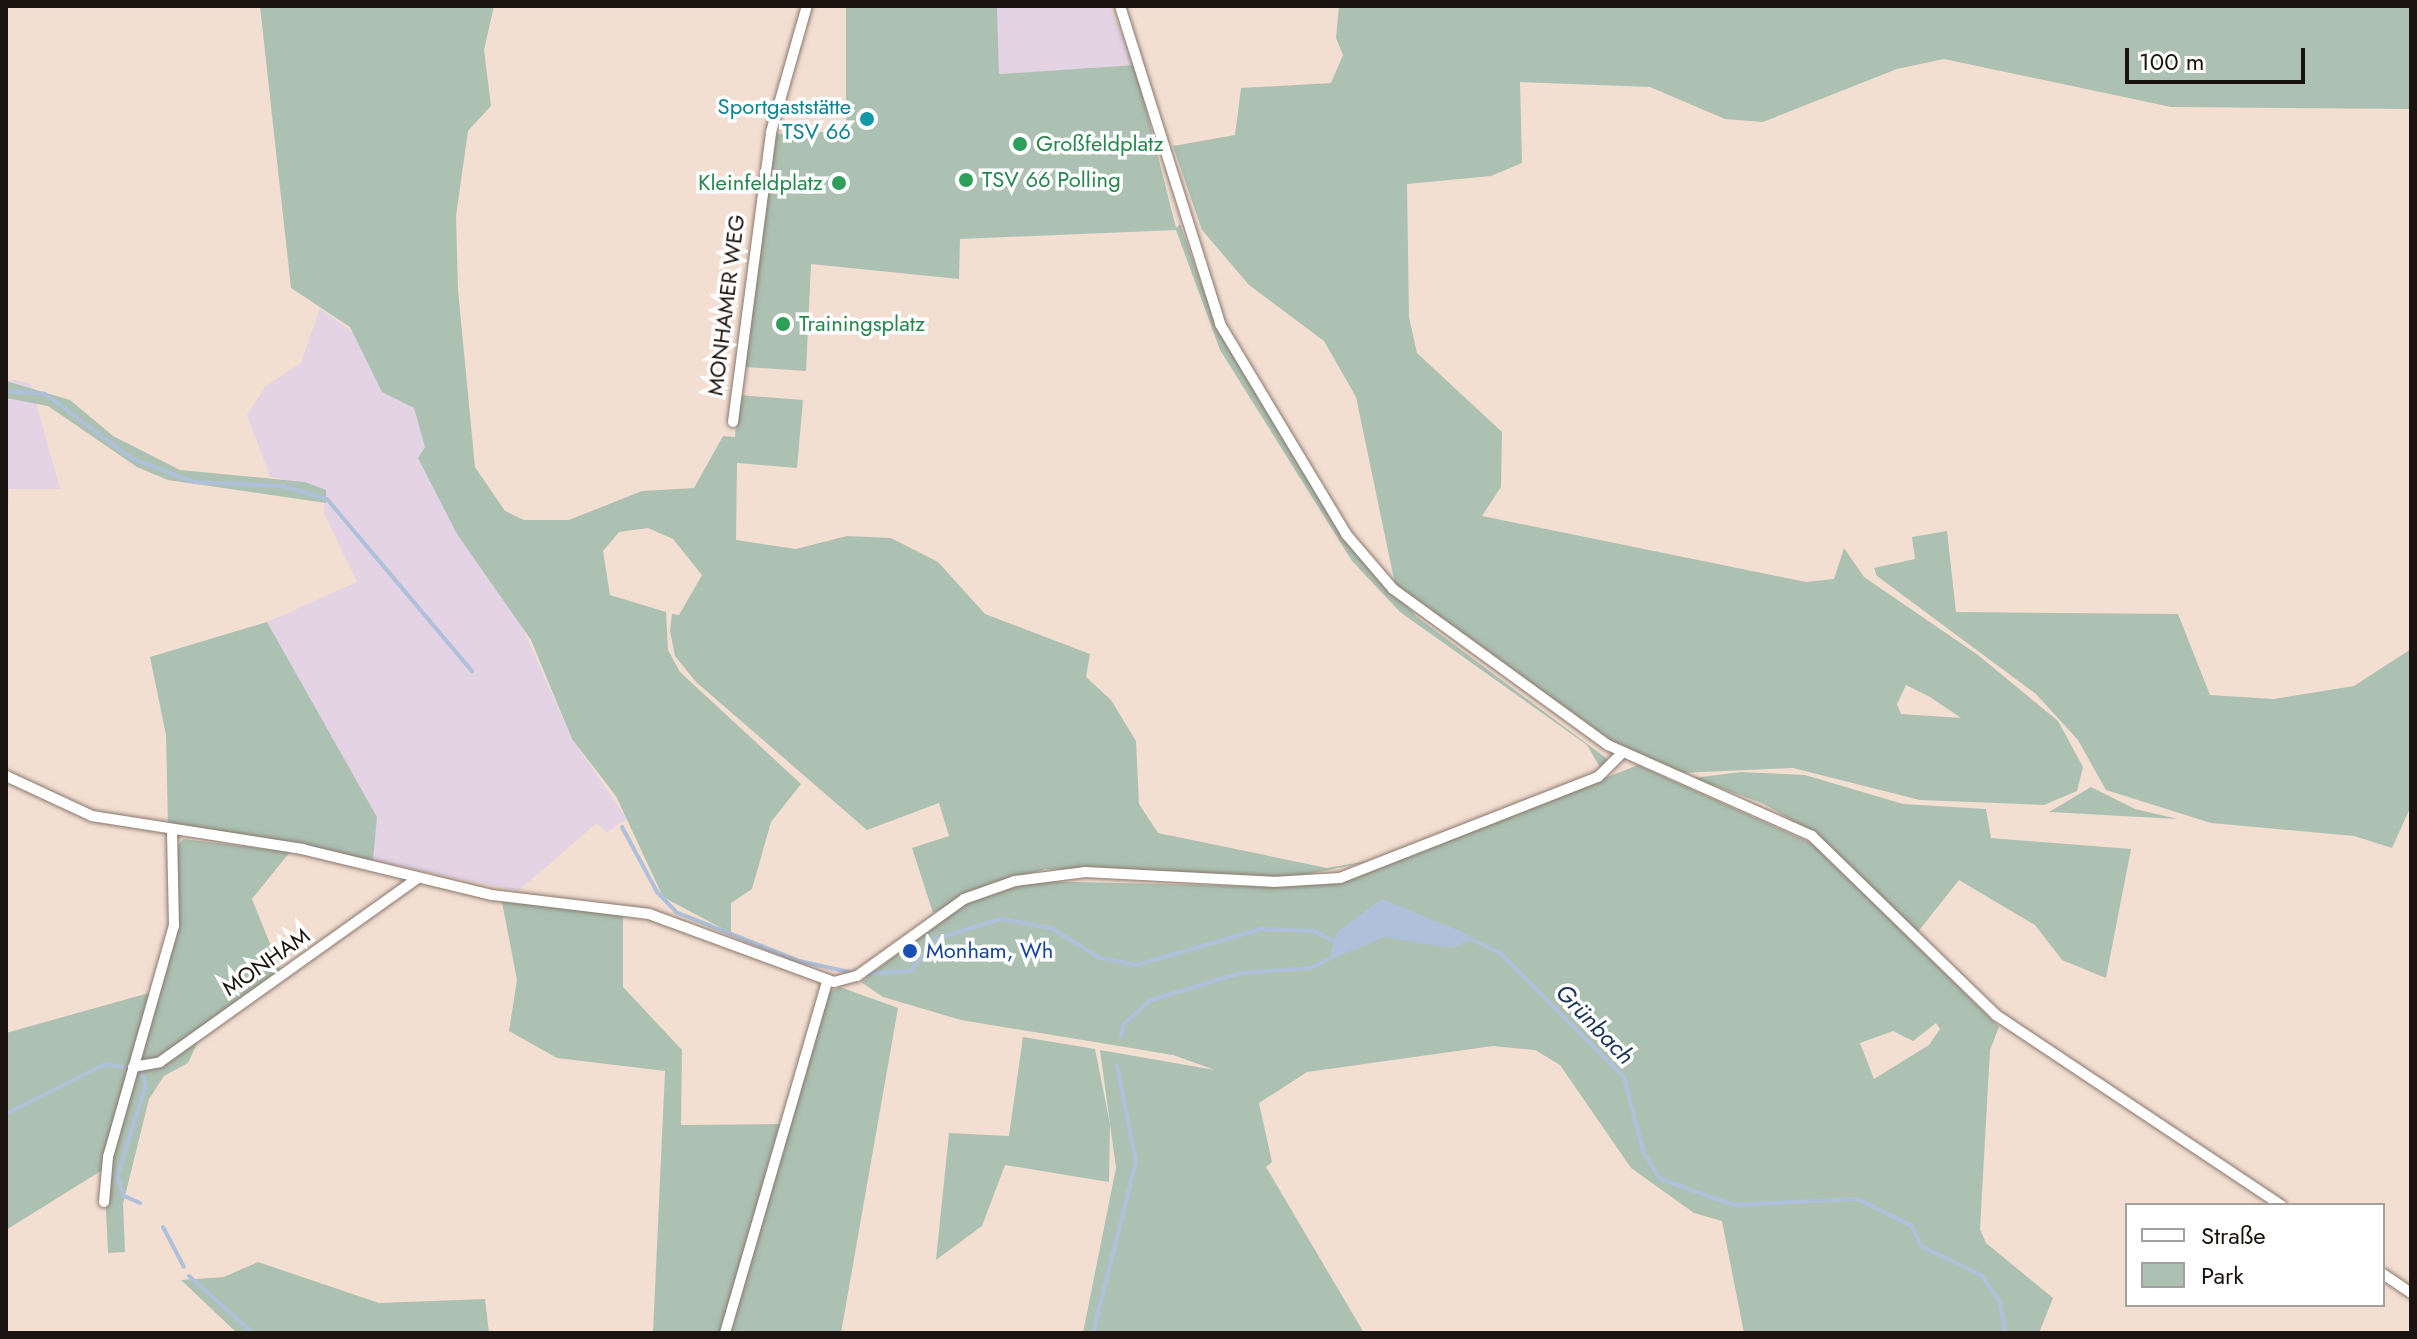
<!DOCTYPE html>
<html>
<head>
<meta charset="utf-8">
<style>
  body { margin:0 }
  #map { position:relative; width:2417px; height:1339px; overflow:hidden; background:#f3ded2; font-family:Jost,sans-serif }
  div>[style] { position:absolute }
  .commercial>* { inset:0; background:#e3d3e5 }
  .green>* { inset:0; background:#acc1b2 }
  .water>* { inset:0; background:#afc1da }
  .stream>* { height:4px; margin:-2px; padding:0 2px; transform-origin:2px; border-radius:2px; background:#afc1da }
  .roads { filter:drop-shadow(0 0 2px #8a786d) drop-shadow(0 0 2px #8a786d) }
  .street>* { height:10px; margin:-5px; padding:0 5px; transform-origin:5px; border-radius:5px; background:#fff }
  .dots>* { width:22px; height:22px; translate:-50% -50%; box-sizing:border-box; border:4px solid #fff; border-radius:50% }
  span { translate:-50% -50%; white-space:nowrap; text-align:center; line-height:1.15; -webkit-text-stroke:7px #fff; paint-order:stroke }
  .culture-label { font-size:22px; color:#0d838f }
  .right { translate:-100% -50%; text-align:right }
  .leisure-label { font-size:22px; color:#27864d }
  .left { translate:0 -50%; text-align:left }
  .street-label { font-size:22px; color:#1a130f }
  .transit-label { font-size:22px; color:#164399 }
  .water-label { font-size:24px; color:#1b3357; font-style:italic }
  .frame { position:absolute; inset:0; border:8px solid #1a130f; pointer-events:none }
  .legend { position:absolute; left:2125px; top:1203px; width:260px; height:104px; box-sizing:border-box; background:#fff; border:2px solid #a3a19f; margin:0; padding:10px 14px; list-style:none; font-size:24px; color:#1a130f }
  .legend li { display:flex; align-items:center; gap:16px; height:40px }
  .legend b { width:40px; border:2px solid #a3a19f }
  .scale { position:absolute; left:2125px; top:48px; width:180px; height:36px; box-sizing:border-box; border:4px solid #1a130f; border-top:0; padding-left:10px; font-size:24px; line-height:28px; white-space:nowrap; color:#1a130f; -webkit-text-stroke:6px #fff; paint-order:stroke }
</style>
</head>
<body>
<div id="map">
  <div class="commercial">
    <div style="clip-path:polygon(997px 6px,1109px 6px,1135px 65px,999px 74px)"></div>
    <div style="clip-path:polygon(320px 308px,361px 339px,387px 394px,414px 408px,457px 534px,518px 618px,572px 739px,627px 819px,606px 833px,597px 823px,518px 891px,373px 861px,377px 817px,267px 622px,357px 582px,324px 513px,326px 490px,270px 476px,247px 415px,266px 386px,301px 363px)"></div>
    <div style="clip-path:polygon(15px 380px,31px 384px,60px 489px,9px 489px,6px 542px,6px 381px)"></div>
  </div>
  <div class="green">
    <div style="clip-path:polygon(260px 6px,494px 6px,484px 50px,491px 106px,468px 131px,456px 216px,458px 290px,475px 467px,505px 511px,524px 520px,569px 520px,642px 491px,694px 488px,723px 436px,735px 437px,738px 395px,803px 400px,797px 468px,737px 463px,736px 540px,796px 549px,847px 536px,891px 538px,938px 562px,985px 614px,1090px 654px,1086px 677px,1111px 700px,1136px 741px,1139px 804px,1158px 833px,1327px 868px,1392px 857px,1294px 877px,1046px 869px,977px 889px,933px 913px,912px 848px,949px 836px,939px 803px,867px 830px,696px 682px,675px 656px,670px 631px,672px 614px,679px 615px,702px 575px,673px 539px,648px 528px,619px 532px,603px 551px,610px 595px,666px 612px,668px 650px,680px 672px,801px 784px,771px 822px,752px 889px,731px 903px,731px 933px,663px 897px,616px 796px,572px 739px,531px 640px,457px 534px,418px 458px,425px 447px,414px 408px,382px 392px,350px 327px,291px 288px)"></div>
    <div style="clip-path:polygon(846px 6px,997px 6px,999px 74px,1135px 65px,1176px 228px,1180px 224px,1217px 327px,1339px 530px,1417px 617px,1610px 761px,1601px 769px,1587px 745px,1400px 612px,1352px 561px,1220px 350px,1176px 230px,960px 239px,959px 279px,811px 264px,806px 371px,745px 367px,774px 134px,846px 131px)"></div>
    <div style="clip-path:polygon(evenodd,1339px 6px,2411px 6px,2411px 109px,2171px 107px,1944px 59px,1897px 69px,1763px 122px,1725px 119px,1650px 87px,1520px 82px,1522px 163px,1491px 176px,1407px 184px,1409px 317px,1417px 353px,1502px 432px,1501px 487px,1482px 516px,1806px 582px,1834px 579px,1844px 548px,1864px 577px,1978px 655px,2058px 721px,2083px 767px,2077px 791px,2044px 805px,1920px 800px,1793px 768px,1680px 773px,1618px 746px,1395px 584px,1356px 397px,1324px 341px,1249px 285px,1202px 230px,1173px 146px,1235px 135px,1241px 88px,1331px 83px,1343px 55px,1336px 38px,1339px 6px,1906px 685px,1930px 697px,1961px 718px,1901px 714px,1897px 704px,1906px 685px)"></div>
    <div style="clip-path:polygon(6px 381px,70px 400px,113px 436px,180px 470px,305px 482px,326px 490px,326px 503px,168px 480px,137px 467px,48px 406px,6px 398px)"></div>
    <div style="clip-path:polygon(1947px 531px,1956px 612px,2178px 614px,2210px 695px,2274px 699px,2354px 686px,2411px 649px,2411px 806px,2392px 848px,2354px 836px,2211px 823px,2106px 790px,2078px 740px,2036px 694px,1877px 576px,1874px 568px,1915px 559px,1912px 537px)"></div>
    <div style="clip-path:polygon(267px 622px,377px 817px,373px 861px,168px 825px,166px 735px,150px 657px)"></div>
    <div style="clip-path:polygon(evenodd,1638px 765px,1817px 846px,1999px 1027px,1990px 1050px,1980px 1229px,1986px 1243px,2053px 1298px,2039px 1333px,1744px 1333px,1722px 1221px,1694px 1213px,1631px 1168px,1560px 1065px,1535px 1050px,1493px 1046px,1307px 1072px,1259px 1103px,1272px 1162px,1266px 1167px,1364px 1333px,1083px 1333px,1116px 1168px,1100px 1050px,1215px 1070px,1173px 1055px,961px 1020px,883px 997px,861px 982px,962px 905px,1033px 881px,1284px 887px,1347px 880px,1638px 765px,1936px 1023px,1940px 1029px,1929px 1045px,1874px 1079px,1860px 1043px,1893px 1031px,1913px 1041px,1936px 1023px)"></div>
    <div style="clip-path:polygon(1741px 772px,1805px 775px,1903px 804px,1986px 809px,1991px 838px,2131px 849px,2106px 978px,2062px 960px,2035px 925px,1959px 880px,1917px 933px,1818px 835px,1762px 803px,1693px 778px)"></div>
    <div style="clip-path:polygon(2091px 787px,2135px 809px,2178px 819px,2049px 812px)"></div>
    <div style="clip-path:polygon(183px 839px,290px 852px,252px 899px,281px 971px,200px 1037px,188px 1063px,164px 1076px,149px 1099px,123px 1204px,125px 1252px,108px 1253px,104px 1169px,6px 1230px,6px 1033px,156px 991px,171px 948px,175px 849px)"></div>
    <div style="clip-path:polygon(502px 902px,623px 914px,623px 987px,682px 1050px,681px 1125px,780px 1124px,720px 1333px,653px 1333px,665px 1071px,557px 1058px,509px 1031px,517px 980px)"></div>
    <div style="clip-path:polygon(840px 987px,898px 1008px,841px 1333px,729px 1333px,829px 992px)"></div>
    <div style="clip-path:polygon(1023px 1037px,1095px 1049px,1110px 1124px,1109px 1182px,1005px 1165px,982px 1226px,936px 1260px,949px 1133px,1009px 1136px)"></div>
    <div style="clip-path:polygon(258px 1262px,379px 1303px,485px 1299px,489px 1333px,237px 1333px,181px 1280px,224px 1277px)"></div>
  </div>
  <div class="water">
    <div style="clip-path:polygon(1382px 899px,1467px 934px,1471px 939px,1452px 948px,1384px 937px,1329px 960px,1337px 932px)"></div>
  </div>
  <div class="stream">
    <div style="left:6px;top:391px;width:39px;rotate:4deg"></div>
    <div style="left:45px;top:394px;width:107px;rotate:36.7deg"></div>
    <div style="left:131px;top:458px;width:67px;rotate:20.9deg"></div>
    <div style="left:194px;top:482px;width:89px;rotate:2.6deg"></div>
    <div style="left:283px;top:486px;width:46px;rotate:16.5deg"></div>
    <div style="left:327px;top:499px;width:225px;rotate:49.9deg"></div>
    <div style="left:622px;top:827px;width:74px;rotate:61.7deg"></div>
    <div style="left:657px;top:892px;width:28px;rotate:46deg"></div>
    <div style="left:676px;top:912px;width:132px;rotate:21.7deg"></div>
    <div style="left:799px;top:961px;width:56px;rotate:12.3deg"></div>
    <div style="left:1469px;top:938px;width:34px;rotate:26deg"></div>
    <div style="left:1500px;top:953px;width:175px;rotate:45deg"></div>
    <div style="left:1624px;top:1077px;width:76px;rotate:75.6deg"></div>
    <div style="left:1643px;top:1151px;width:33px;rotate:59deg"></div>
    <div style="left:1660px;top:1179px;width:78px;rotate:19.4deg"></div>
    <div style="left:1734px;top:1205px;width:124px;rotate:-2.8deg"></div>
    <div style="left:1858px;top:1199px;width:60px;rotate:26.6deg"></div>
    <div style="left:1912px;top:1226px;width:22px;rotate:66deg"></div>
    <div style="left:1921px;top:1246px;width:67px;rotate:25.8deg"></div>
    <div style="left:1981px;top:1275px;width:32px;rotate:55deg"></div>
    <div style="left:1999px;top:1301px;width:33px;rotate:78deg"></div>
    <div style="left:862px;top:974px;width:49px;rotate:-3.5deg"></div>
    <div style="left:911px;top:971px;width:40px;rotate:-53deg"></div>
    <div style="left:935px;top:939px;width:69px;rotate:-16.9deg"></div>
    <div style="left:1001px;top:919px;width:51px;rotate:10.2deg"></div>
    <div style="left:1051px;top:928px;width:57px;rotate:31.5deg"></div>
    <div style="left:1100px;top:958px;width:38px;rotate:11deg"></div>
    <div style="left:1137px;top:965px;width:129px;rotate:-16.2deg"></div>
    <div style="left:1261px;top:929px;width:53px;rotate:2.2deg"></div>
    <div style="left:1314px;top:931px;width:25px;rotate:27deg"></div>
    <div style="left:1121px;top:1037px;width:13px;rotate:-77deg"></div>
    <div style="left:1124px;top:1024px;width:36px;rotate:-42deg"></div>
    <div style="left:1151px;top:1000px;width:94px;rotate:-16.7deg"></div>
    <div style="left:1241px;top:973px;width:69px;rotate:-4.1deg"></div>
    <div style="left:1310px;top:968px;width:23px;rotate:-25deg"></div>
    <div style="left:6px;top:1114px;width:111px;rotate:-26.8deg"></div>
    <div style="left:105px;top:1064px;width:19px;rotate:9deg"></div>
    <div style="left:140px;top:1203px;width:17px;rotate:-156deg"></div>
    <div style="left:124px;top:1196px;width:20px;rotate:-110deg"></div>
    <div style="left:117px;top:1177px;width:96px;rotate:-72.5deg"></div>
    <div style="left:146px;top:1085px;width:12px;rotate:-110deg"></div>
    <div style="left:163px;top:1227px;width:45px;rotate:62.3deg"></div>
    <div style="left:189px;top:1276px;width:86px;rotate:41.7deg"></div>
    <div style="left:1093px;top:1333px;width:176px;rotate:-75.9deg"></div>
    <div style="left:1136px;top:1162px;width:98px;rotate:-101.2deg"></div>
  </div>
  <div class="roads">
    <div class="street">
      <div style="left:1120px;top:6px;width:333px;rotate:72.5deg"></div>
      <div style="left:1220px;top:324px;width:245px;rotate:59deg"></div>
      <div style="left:1346px;top:534px;width:72px;rotate:49.5deg"></div>
      <div style="left:1393px;top:589px;width:266px;rotate:36deg"></div>
      <div style="left:1608px;top:745px;width:223px;rotate:24deg"></div>
      <div style="left:1812px;top:836px;width:257px;rotate:44.2deg"></div>
      <div style="left:1996px;top:1015px;width:343px;rotate:33.7deg"></div>
      <div style="left:733px;top:422px;width:292px;rotate:-82.5deg"></div>
      <div style="left:771px;top:132px;width:131px;rotate:-74.1deg"></div>
      <div style="left:6px;top:776px;width:95px;rotate:24.9deg"></div>
      <div style="left:92px;top:816px;width:213px;rotate:8.9deg"></div>
      <div style="left:302px;top:849px;width:195px;rotate:13.6deg"></div>
      <div style="left:492px;top:895px;width:158px;rotate:6.9deg"></div>
      <div style="left:649px;top:914px;width:197px;rotate:20.2deg"></div>
      <div style="left:834px;top:982px;width:24px;rotate:-15deg"></div>
      <div style="left:857px;top:976px;width:132px;rotate:-35.7deg"></div>
      <div style="left:964px;top:899px;width:54px;rotate:-19.4deg"></div>
      <div style="left:1015px;top:881px;width:71px;rotate:-7.3deg"></div>
      <div style="left:1085px;top:872px;width:188px;rotate:3deg"></div>
      <div style="left:1273px;top:882px;width:67px;rotate:-3.4deg"></div>
      <div style="left:1340px;top:878px;width:277px;rotate:-21.4deg"></div>
      <div style="left:1598px;top:777px;width:34px;rotate:-45deg"></div>
      <div style="left:133px;top:1067px;width:27px;rotate:-10deg"></div>
      <div style="left:160px;top:1062px;width:317px;rotate:-35.5deg"></div>
      <div style="left:104px;top:1202px;width:45px;rotate:-84.9deg"></div>
      <div style="left:108px;top:1157px;width:240px;rotate:-74.1deg"></div>
      <div style="left:174px;top:926px;width:96px;rotate:-91.2deg"></div>
      <div style="left:2383px;top:1274px;width:34px;rotate:34deg"></div>
      <div style="left:725px;top:1333px;width:366px;rotate:-73.8deg"></div>
    </div>
  </div>
  <div class="dots">
    <div style="left:867px;top:119px;background:#0f9aa8"></div>
    <div style="left:1020px;top:144px;background:#2e9e5b"></div>
    <div style="left:966px;top:180px;background:#2e9e5b"></div>
    <div style="left:839px;top:183px;background:#2e9e5b"></div>
    <div style="left:783px;top:324px;background:#2e9e5b"></div>
    <div style="left:910px;top:951px;background:#1a4fb4"></div>
  </div>
  <div class="culture-label">
    <span class="right" style="left:851px;top:119px">Sportgaststätte<br>TSV 66</span>
  </div>
  <div class="leisure-label">
    <span class="left" style="left:1036px;top:144px">Großfeldplatz</span>
    <span class="left" style="left:982px;top:180px">TSV 66 Polling</span>
    <span class="right" style="left:823px;top:183px">Kleinfeldplatz</span>
    <span class="left" style="left:799px;top:324px">Trainingsplatz</span>
  </div>
  <div class="street-label">
    <span style="left:726px;top:305px;rotate:-83deg">MONHAMER WEG</span>
    <span style="left:266px;top:962px;rotate:-35deg">MONHAM</span>
  </div>
  <div class="transit-label">
    <span class="left" style="left:926px;top:951px">Monham, Wh</span>
  </div>
  <div class="water-label">
    <span style="left:1595px;top:1024px;rotate:46deg">Grünbach</span>
  </div>
  <div class="frame"></div>
  <ul class="legend">
  <li><b style="height:10px;background:#fff"></b>Straße</li>
  <li><b style="height:22px;background:#acc1b2"></b>Park</li>
  </ul>
  <div class="scale">100 m</div>
</div>
</body>
</html>
